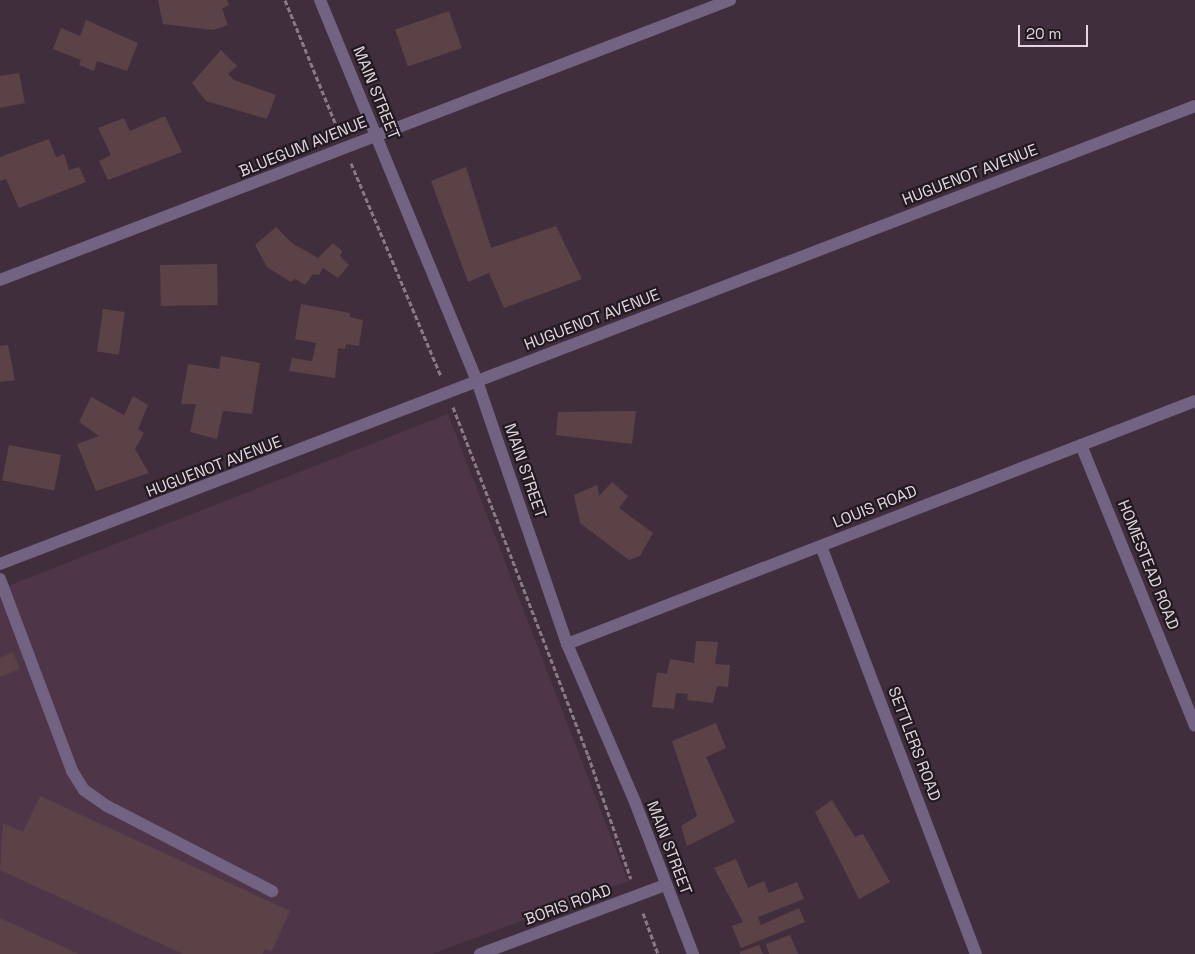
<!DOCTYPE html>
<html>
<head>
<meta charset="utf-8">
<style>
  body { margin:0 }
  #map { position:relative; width:1195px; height:954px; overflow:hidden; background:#412e3c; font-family:"Space Grotesk",sans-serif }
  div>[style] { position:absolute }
  .built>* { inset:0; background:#4e3648 }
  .building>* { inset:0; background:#5b4247; transform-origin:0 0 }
  .path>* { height:3px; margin-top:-1.5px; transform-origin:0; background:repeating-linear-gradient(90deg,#897a85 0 5px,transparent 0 7.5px) }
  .service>* { height:12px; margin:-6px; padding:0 6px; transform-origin:6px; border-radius:6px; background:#726382 }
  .minor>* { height:12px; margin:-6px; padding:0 6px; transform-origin:6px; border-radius:6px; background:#726382 }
  .tertiary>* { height:12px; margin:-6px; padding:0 6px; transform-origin:6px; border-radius:6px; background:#726382 }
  span { translate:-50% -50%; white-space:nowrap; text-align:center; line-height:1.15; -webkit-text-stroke:4.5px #221a20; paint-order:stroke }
  .street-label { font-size:16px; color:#e3d7df }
  .scale { position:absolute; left:1018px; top:25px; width:70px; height:22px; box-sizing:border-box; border:2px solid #e3d7df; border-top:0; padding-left:6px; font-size:15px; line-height:18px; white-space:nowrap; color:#e3d7df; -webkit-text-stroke:4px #221a20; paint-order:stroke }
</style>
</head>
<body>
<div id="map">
  <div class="built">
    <div style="clip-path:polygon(448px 414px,628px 881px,432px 954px,0 954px,0 589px)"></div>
  </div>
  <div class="building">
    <div style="clip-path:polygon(158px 0,227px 0,229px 5px,222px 9px,228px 25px,213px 30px,163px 24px)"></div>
    <div style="left:449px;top:11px;width:39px;height:57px;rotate:71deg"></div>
    <div style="clip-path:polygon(86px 20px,138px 43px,127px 71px,97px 61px,94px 71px,79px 65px,81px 60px,53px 49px,61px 28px,80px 36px)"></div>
    <div style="clip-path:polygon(221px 50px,237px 66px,228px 74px,234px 80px,276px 95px,267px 119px,206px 101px,192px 83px)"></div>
    <div style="clip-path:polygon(19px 73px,25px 103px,0 108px,0 76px)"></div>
    <div style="clip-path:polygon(165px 116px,182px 152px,108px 180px,99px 161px,111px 155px,98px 128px,124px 118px,130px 131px)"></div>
    <div style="clip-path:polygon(49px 139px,56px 157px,64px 154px,69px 170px,79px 167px,86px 182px,19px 208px,6px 179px,0 181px,0 157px)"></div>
    <div style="clip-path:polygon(466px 167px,491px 248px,556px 226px,582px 279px,504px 308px,489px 273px,468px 282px,431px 181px)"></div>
    <div style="clip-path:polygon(276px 227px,292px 243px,318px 258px,333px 243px,342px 251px,340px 256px,349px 265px,338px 278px,323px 268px,319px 275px,313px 274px,305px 285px,295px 279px,291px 282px,267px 267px,255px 245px)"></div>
    <div style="left:217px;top:264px;width:41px;height:57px;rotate:89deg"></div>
    <div style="clip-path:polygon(301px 304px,350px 313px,350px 317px,363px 320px,359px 346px,346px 344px,345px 349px,338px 348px,335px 378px,289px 371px,292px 358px,312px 361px,316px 343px,295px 339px)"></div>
    <div style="left:103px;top:309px;width:22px;height:43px;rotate:8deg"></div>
    <div style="clip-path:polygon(8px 345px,15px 380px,0 382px,0 346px)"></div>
    <div style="clip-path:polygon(221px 356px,260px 363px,252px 414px,223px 411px,217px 439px,190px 432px,196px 404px,181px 404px,188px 364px,219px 369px)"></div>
    <div style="clip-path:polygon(133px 396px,148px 405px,138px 429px,144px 433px,135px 449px,149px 473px,96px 491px,77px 444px,99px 436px,79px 422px,91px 397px,124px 415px)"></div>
    <div style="clip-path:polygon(636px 411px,632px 444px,556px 435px,558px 412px)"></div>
    <div style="left:9px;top:445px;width:53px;height:36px;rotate:11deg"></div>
    <div style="clip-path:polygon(612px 482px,628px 496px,619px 508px,653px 533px,640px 556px,629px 560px,580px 523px,574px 495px,597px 485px,599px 496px)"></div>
    <div style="clip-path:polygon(696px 641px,718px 642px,715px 664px,730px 665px,728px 687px,717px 686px,713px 703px,687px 700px,688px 694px,676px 693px,674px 709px,652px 707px,657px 672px,667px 674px,670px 659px,694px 663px)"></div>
    <div style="clip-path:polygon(13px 652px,20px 669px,0 677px,0 658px)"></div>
    <div style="clip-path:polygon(716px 723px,726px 748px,706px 757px,735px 822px,687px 846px,681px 826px,697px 816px,672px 741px)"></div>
    <div style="clip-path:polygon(40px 796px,290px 911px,272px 951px,265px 949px,263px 954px,183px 954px,0 870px,3px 823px,23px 832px)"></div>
    <div style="clip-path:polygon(832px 800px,855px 837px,863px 834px,890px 882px,859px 899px,815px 812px)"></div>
    <div style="clip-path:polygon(736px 859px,748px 888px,764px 881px,769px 893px,797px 882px,804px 899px,758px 917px,761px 925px,799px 908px,805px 922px,741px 948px,732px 926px,743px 922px,714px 868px)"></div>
    <div style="clip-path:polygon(0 918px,79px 954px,0 954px)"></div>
    <div style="clip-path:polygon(790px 935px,798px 954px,769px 954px,766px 944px)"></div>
    <div style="clip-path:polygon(759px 945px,763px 954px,740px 954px,740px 952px)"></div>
  </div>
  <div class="path">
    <div style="left:285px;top:0;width:143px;rotate:67.8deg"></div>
    <div style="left:351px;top:163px;width:231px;rotate:67.1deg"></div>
    <div style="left:453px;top:407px;width:373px;rotate:68.8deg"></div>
    <div style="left:588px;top:755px;width:131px;rotate:70.9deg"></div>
    <div style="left:643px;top:913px;width:44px;rotate:69.9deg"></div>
  </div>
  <div class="service">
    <div style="left:0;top:579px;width:205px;rotate:69.4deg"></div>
    <div style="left:72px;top:771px;width:22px;rotate:58deg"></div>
    <div style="left:84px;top:790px;width:28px;rotate:35deg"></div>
    <div style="left:107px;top:806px;width:186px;rotate:27.3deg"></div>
  </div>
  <div class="minor">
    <div style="left:0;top:280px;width:782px;rotate:-20.98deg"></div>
    <div style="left:1081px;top:445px;width:303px;rotate:67.9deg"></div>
    <div style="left:821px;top:546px;width:436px;rotate:69.2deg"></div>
    <div style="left:0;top:564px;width:1280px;rotate:-20.97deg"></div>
    <div style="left:567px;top:644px;width:673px;rotate:-21.15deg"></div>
    <div style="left:480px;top:954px;width:198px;rotate:-20.4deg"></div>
  </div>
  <div class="tertiary">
    <div style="left:320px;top:0;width:412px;rotate:67.6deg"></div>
    <div style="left:477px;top:381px;width:278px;rotate:71.1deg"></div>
    <div style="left:567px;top:644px;width:172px;rotate:66.7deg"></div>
    <div style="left:635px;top:802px;width:163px;rotate:69.1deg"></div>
  </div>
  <div class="street-label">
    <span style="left:376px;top:93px;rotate:68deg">MAIN STREET</span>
    <span style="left:303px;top:147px;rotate:-22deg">BLUEGUM AVENUE</span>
    <span style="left:970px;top:175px;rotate:-21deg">HUGUENOT AVENUE</span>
    <span style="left:592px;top:320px;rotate:-21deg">HUGUENOT AVENUE</span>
    <span style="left:214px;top:467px;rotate:-21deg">HUGUENOT AVENUE</span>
    <span style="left:525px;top:471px;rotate:71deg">MAIN STREET</span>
    <span style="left:875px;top:507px;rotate:-22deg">LOUIS ROAD</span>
    <span style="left:1148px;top:565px;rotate:68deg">HOMESTEAD ROAD</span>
    <span style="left:914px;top:744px;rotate:69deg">SETTLERS ROAD</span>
    <span style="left:669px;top:848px;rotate:69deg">MAIN STREET</span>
    <span style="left:568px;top:905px;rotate:-20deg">BORIS ROAD</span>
  </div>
  <div class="scale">20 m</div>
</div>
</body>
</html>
